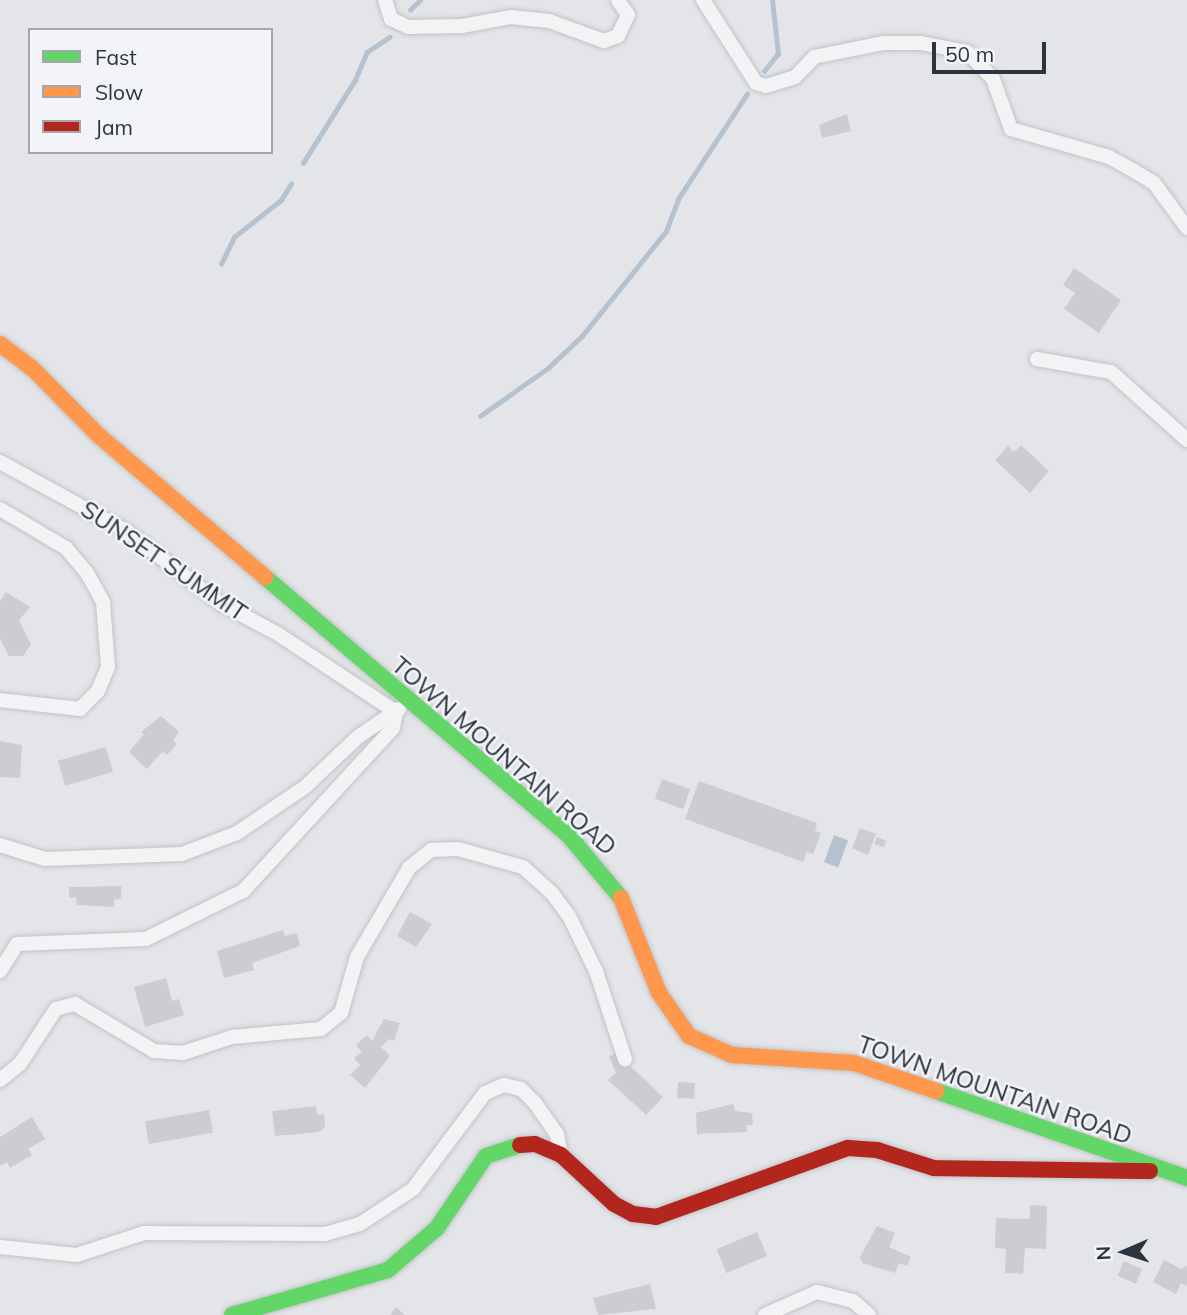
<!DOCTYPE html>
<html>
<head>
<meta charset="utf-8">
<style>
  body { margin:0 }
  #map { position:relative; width:1187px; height:1315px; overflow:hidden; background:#e3e5e8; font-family:Mulish,sans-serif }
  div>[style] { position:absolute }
  .water>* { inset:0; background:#b5c3d0; transform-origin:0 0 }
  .stream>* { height:4.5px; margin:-2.25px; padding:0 2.25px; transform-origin:2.25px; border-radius:2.25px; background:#b5c3d0 }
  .building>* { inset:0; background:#cccdd0; transform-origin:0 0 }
  .roads { filter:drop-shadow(0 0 2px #c2c3c6) drop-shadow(0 0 2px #c2c3c6) }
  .street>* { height:14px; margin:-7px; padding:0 7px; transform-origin:7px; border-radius:7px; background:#f3f3f5 }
  .fast>* { height:16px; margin:-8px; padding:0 8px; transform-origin:8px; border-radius:8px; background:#63d668 }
  .slow>* { height:16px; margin:-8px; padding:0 8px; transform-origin:8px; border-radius:8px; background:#ff974d }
  .jam>* { height:16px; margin:-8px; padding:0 8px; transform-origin:8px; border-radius:8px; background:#b3261e }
  span { translate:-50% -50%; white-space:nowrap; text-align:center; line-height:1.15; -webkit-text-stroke:5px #f2f4f7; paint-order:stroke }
  .street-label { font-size:24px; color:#2c343f }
  .legend { position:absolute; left:28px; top:28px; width:245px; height:126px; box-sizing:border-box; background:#f2f4f7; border:2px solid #a3a7ad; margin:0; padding:9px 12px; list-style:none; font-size:21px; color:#2c343f }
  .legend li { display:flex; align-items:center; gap:14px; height:35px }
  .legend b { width:35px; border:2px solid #a3a7ad }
  .north { position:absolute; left:1089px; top:1217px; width:70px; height:70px; -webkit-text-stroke:5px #f2f4f7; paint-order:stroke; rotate:267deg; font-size:19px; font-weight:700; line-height:28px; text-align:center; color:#2c343f }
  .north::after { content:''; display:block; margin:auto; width:24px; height:32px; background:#2c343f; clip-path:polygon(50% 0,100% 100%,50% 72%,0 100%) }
  .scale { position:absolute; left:932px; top:42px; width:114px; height:32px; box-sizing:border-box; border:4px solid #2c343f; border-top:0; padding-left:9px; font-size:21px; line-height:24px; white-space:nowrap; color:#2c343f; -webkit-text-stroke:5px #f2f4f7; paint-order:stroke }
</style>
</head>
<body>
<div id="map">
  <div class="water">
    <div style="left:834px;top:835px;width:15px;height:29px;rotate:20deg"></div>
  </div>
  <div class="stream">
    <div style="left:410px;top:10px;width:14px;rotate:-45deg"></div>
    <div style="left:764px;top:71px;width:22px;rotate:-51deg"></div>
    <div style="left:778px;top:54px;width:54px;rotate:-96.3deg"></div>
    <div style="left:303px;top:163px;width:98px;rotate:-57.9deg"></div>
    <div style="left:355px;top:80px;width:30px;rotate:-67deg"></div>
    <div style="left:367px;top:52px;width:27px;rotate:-34deg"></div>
    <div style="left:221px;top:264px;width:30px;rotate:-64deg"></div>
    <div style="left:234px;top:237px;width:60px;rotate:-38.2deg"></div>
    <div style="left:281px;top:200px;width:19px;rotate:-58deg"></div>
    <div style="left:480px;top:416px;width:83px;rotate:-35.2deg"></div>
    <div style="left:548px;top:368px;width:47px;rotate:-43.3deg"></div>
    <div style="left:582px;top:336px;width:134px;rotate:-51.3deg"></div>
    <div style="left:666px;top:231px;width:34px;rotate:-69deg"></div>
    <div style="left:678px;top:199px;width:126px;rotate:-56.7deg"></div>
  </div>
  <div class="building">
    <div style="clip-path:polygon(847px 114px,851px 131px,822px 138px,819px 125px)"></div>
    <div style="clip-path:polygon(1074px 268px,1121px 300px,1099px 333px,1064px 309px,1075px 293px,1063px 285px)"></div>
    <div style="clip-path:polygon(1021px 445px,1049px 471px,1030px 493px,995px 460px,1008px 446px,1014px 452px)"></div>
    <div style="clip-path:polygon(6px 592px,30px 607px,19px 620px,31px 644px,23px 656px,9px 656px,0 639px,0 601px)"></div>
    <div style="clip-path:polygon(161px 716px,179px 732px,173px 740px,177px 744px,167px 755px,163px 751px,147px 769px,129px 752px,144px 734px,141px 732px)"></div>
    <div style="clip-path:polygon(0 741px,22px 745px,20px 778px,0 777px)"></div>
    <div style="left:106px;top:747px;width:26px;height:50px;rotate:74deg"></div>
    <div style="left:662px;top:779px;width:30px;height:21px;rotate:20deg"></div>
    <div style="clip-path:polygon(699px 781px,817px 823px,815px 831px,821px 833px,813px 854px,807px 852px,803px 862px,685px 819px)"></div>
    <div style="left:860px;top:828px;width:17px;height:22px;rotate:21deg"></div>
    <div style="clip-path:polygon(877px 837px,886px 841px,884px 847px,874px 844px)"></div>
    <div style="clip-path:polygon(121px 886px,121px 898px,114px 900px,114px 907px,77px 905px,76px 897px,69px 898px,69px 887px)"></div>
    <div style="clip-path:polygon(410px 912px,432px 924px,416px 947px,397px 936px)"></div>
    <div style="clip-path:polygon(283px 930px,285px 936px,297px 933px,300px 946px,252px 963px,254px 970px,224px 978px,217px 951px)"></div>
    <div style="clip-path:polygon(166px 978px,172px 1001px,179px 999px,184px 1015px,145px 1027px,134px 987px)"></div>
    <div style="clip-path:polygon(384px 1019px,400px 1023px,394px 1041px,389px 1039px,381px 1047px,390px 1056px,365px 1088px,350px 1075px,360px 1065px,354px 1058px,362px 1052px,356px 1045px,367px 1035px,372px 1041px)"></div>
    <div style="clip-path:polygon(622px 1052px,626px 1062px,663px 1097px,646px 1115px,608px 1080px,616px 1073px,609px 1056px)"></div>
    <div style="left:678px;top:1082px;width:17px;height:16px;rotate:3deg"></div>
    <div style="clip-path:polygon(733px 1104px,735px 1111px,752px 1113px,753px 1125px,747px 1125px,747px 1132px,697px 1134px,696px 1113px)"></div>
    <div style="clip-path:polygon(316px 1106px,317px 1115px,324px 1114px,325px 1127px,319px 1132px,275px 1136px,272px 1111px)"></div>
    <div style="left:209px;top:1110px;width:23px;height:65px;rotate:80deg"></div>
    <div style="clip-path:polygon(32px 1117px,45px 1139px,28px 1149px,32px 1155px,10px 1168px,7px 1162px,0 1166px,0 1137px)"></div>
    <div style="clip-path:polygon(1030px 1205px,1047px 1206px,1046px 1249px,1025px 1248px,1023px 1274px,1005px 1273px,1006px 1249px,995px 1248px,996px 1218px,1030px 1219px)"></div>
    <div style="clip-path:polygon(877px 1226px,895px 1233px,889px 1247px,911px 1257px,907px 1266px,899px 1263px,895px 1273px,862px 1263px,860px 1257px)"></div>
    <div style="left:757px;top:1232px;width:26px;height:44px;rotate:67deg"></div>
    <div style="clip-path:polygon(1164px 1260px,1181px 1269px,1187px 1266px,1187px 1286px,1181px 1283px,1176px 1294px,1153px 1282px)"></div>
    <div style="left:1124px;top:1261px;width:20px;height:16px;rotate:24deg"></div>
    <div style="clip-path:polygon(650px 1284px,656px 1309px,598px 1315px,593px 1298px)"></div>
    <div style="clip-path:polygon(396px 1307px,405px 1315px,390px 1315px)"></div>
  </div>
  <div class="roads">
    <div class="street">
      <div style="left:385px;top:0;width:20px;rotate:72deg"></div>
      <div style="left:391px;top:19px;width:19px;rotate:25deg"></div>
      <div style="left:408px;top:27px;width:54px;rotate:-1.1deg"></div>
      <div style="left:462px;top:26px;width:50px;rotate:-10.4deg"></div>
      <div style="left:511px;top:17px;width:38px;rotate:6deg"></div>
      <div style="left:549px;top:21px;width:59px;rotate:20deg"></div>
      <div style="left:604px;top:41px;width:15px;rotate:-20deg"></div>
      <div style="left:618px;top:36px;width:23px;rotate:-65deg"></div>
      <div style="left:628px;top:15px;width:18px;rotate:-124deg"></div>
      <div style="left:703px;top:0;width:98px;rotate:57.4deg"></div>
      <div style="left:756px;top:83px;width:10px;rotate:17deg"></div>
      <div style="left:766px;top:86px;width:30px;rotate:-17deg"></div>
      <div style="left:795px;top:77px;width:28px;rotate:-46deg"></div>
      <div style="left:814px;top:57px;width:70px;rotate:-11.5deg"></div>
      <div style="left:883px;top:43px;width:38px"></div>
      <div style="left:921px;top:43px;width:47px;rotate:11.1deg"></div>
      <div style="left:967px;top:52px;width:37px;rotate:46deg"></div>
      <div style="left:993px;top:79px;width:53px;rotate:70.2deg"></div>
      <div style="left:1011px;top:129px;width:102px;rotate:15.9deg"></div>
      <div style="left:1109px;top:157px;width:29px;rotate:29deg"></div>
      <div style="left:1134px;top:171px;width:23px;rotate:31deg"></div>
      <div style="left:1154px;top:183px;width:56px;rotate:53.7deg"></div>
      <div style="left:1037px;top:359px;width:75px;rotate:10deg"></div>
      <div style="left:1111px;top:372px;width:102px;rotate:41.8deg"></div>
      <div style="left:0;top:462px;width:146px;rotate:28.7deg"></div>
      <div style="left:128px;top:532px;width:116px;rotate:37.7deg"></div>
      <div style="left:220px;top:603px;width:66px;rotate:28.1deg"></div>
      <div style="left:278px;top:634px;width:141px;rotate:33.5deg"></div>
      <div style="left:396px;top:712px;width:16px;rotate:101deg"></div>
      <div style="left:393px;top:728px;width:222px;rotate:132.6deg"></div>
      <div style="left:243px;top:891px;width:108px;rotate:153.7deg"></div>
      <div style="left:146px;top:939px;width:129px;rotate:177.8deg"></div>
      <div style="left:17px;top:944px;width:32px;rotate:122deg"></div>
      <div style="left:0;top:509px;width:77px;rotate:30.6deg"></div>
      <div style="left:66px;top:548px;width:33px;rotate:50deg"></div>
      <div style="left:87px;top:573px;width:33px;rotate:61deg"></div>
      <div style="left:103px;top:602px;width:65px;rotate:85.6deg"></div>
      <div style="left:108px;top:667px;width:26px;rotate:113deg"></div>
      <div style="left:98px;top:691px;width:25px;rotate:135deg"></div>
      <div style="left:80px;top:709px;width:81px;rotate:-173.6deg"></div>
      <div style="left:0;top:845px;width:47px;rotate:17.3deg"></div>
      <div style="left:45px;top:859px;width:137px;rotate:-2.1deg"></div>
      <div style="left:182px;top:854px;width:59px;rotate:-20.9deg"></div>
      <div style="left:237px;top:833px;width:82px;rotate:-34.1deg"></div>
      <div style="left:305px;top:787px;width:74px;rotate:-43.4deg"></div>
      <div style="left:359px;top:736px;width:48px;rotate:-34deg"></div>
      <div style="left:0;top:1080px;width:26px;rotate:-39deg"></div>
      <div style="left:20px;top:1064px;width:66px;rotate:-56.8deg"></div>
      <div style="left:56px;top:1009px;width:20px;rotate:-15deg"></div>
      <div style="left:75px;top:1004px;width:92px;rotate:30.7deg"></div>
      <div style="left:154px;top:1051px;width:29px;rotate:4deg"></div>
      <div style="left:183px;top:1053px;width:52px;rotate:-18.1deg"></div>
      <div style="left:232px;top:1037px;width:89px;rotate:-5.1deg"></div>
      <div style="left:321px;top:1029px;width:26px;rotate:-39deg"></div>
      <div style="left:341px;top:1013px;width:58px;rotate:-74.1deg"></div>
      <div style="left:357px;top:957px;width:103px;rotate:-59.7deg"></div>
      <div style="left:409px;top:868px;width:28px;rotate:-39deg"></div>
      <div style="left:431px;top:850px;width:27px;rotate:-2deg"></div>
      <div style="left:458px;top:849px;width:67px;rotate:15.5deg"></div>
      <div style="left:523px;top:867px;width:39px;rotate:42deg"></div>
      <div style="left:552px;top:893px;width:29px;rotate:54deg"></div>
      <div style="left:569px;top:916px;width:61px;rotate:63.9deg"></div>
      <div style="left:596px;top:971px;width:93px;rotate:71.8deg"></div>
      <div style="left:0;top:1247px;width:77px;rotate:5.9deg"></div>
      <div style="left:77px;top:1255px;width:71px;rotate:-18.2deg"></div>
      <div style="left:144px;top:1233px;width:181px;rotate:0.3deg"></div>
      <div style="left:325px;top:1234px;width:36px;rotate:-16deg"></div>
      <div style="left:360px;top:1224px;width:64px;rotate:-33.4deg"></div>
      <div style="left:413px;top:1189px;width:120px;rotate:-53.1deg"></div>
      <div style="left:485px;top:1093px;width:21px;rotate:-23deg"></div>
      <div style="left:504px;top:1085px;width:17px;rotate:13deg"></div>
      <div style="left:521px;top:1089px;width:20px;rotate:45deg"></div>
      <div style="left:535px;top:1103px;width:38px;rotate:55deg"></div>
      <div style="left:557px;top:1134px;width:21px;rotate:79deg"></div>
      <div style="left:765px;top:1315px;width:57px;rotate:-23.9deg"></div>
      <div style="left:817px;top:1292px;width:37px;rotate:14deg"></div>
      <div style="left:853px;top:1301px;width:21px;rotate:41deg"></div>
    </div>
    <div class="fast">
      <div style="left:265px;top:577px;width:399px;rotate:40.4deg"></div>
      <div style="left:569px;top:836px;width:81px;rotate:50deg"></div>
      <div style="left:936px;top:1091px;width:266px;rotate:19.1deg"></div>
      <div style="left:232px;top:1315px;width:162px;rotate:-16.1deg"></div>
      <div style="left:388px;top:1270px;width:65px;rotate:-40.6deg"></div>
      <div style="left:437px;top:1228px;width:87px;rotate:-55.8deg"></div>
      <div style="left:486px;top:1156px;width:36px;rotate:-18deg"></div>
    </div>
    <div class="slow">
      <div style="left:0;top:344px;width:40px;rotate:37deg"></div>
      <div style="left:32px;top:368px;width:93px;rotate:45.4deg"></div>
      <div style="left:97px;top:434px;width:221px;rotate:40.4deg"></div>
      <div style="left:621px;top:898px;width:102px;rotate:68.2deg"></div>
      <div style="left:659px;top:993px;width:52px;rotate:55.1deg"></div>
      <div style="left:689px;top:1036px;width:47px;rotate:23.8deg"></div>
      <div style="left:732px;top:1055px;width:122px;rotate:3.8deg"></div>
      <div style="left:854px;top:1063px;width:87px;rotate:18.9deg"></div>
    </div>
    <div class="jam">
      <div style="left:520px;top:1145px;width:15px;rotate:-4deg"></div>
      <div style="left:535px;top:1144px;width:28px;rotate:23deg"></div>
      <div style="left:561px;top:1155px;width:72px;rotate:42.8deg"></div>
      <div style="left:614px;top:1204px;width:21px;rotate:28deg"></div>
      <div style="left:633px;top:1214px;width:23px;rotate:7deg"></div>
      <div style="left:656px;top:1217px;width:204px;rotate:-19.8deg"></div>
      <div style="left:848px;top:1148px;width:29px;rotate:4deg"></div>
      <div style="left:877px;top:1150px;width:60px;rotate:17.5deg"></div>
      <div style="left:934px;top:1168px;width:216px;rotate:0.8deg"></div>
    </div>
  </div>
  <div class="street-label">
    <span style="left:164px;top:561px;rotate:34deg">SUNSET SUMMIT</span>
    <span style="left:504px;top:756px;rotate:41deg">TOWN MOUNTAIN ROAD</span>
    <span style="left:995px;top:1090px;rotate:19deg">TOWN MOUNTAIN ROAD</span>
  </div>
  <ul class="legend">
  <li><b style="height:9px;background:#63d668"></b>Fast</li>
  <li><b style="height:9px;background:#ff974d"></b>Slow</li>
  <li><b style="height:9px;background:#b3261e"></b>Jam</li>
  </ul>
  <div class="north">N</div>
  <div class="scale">50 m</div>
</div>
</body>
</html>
